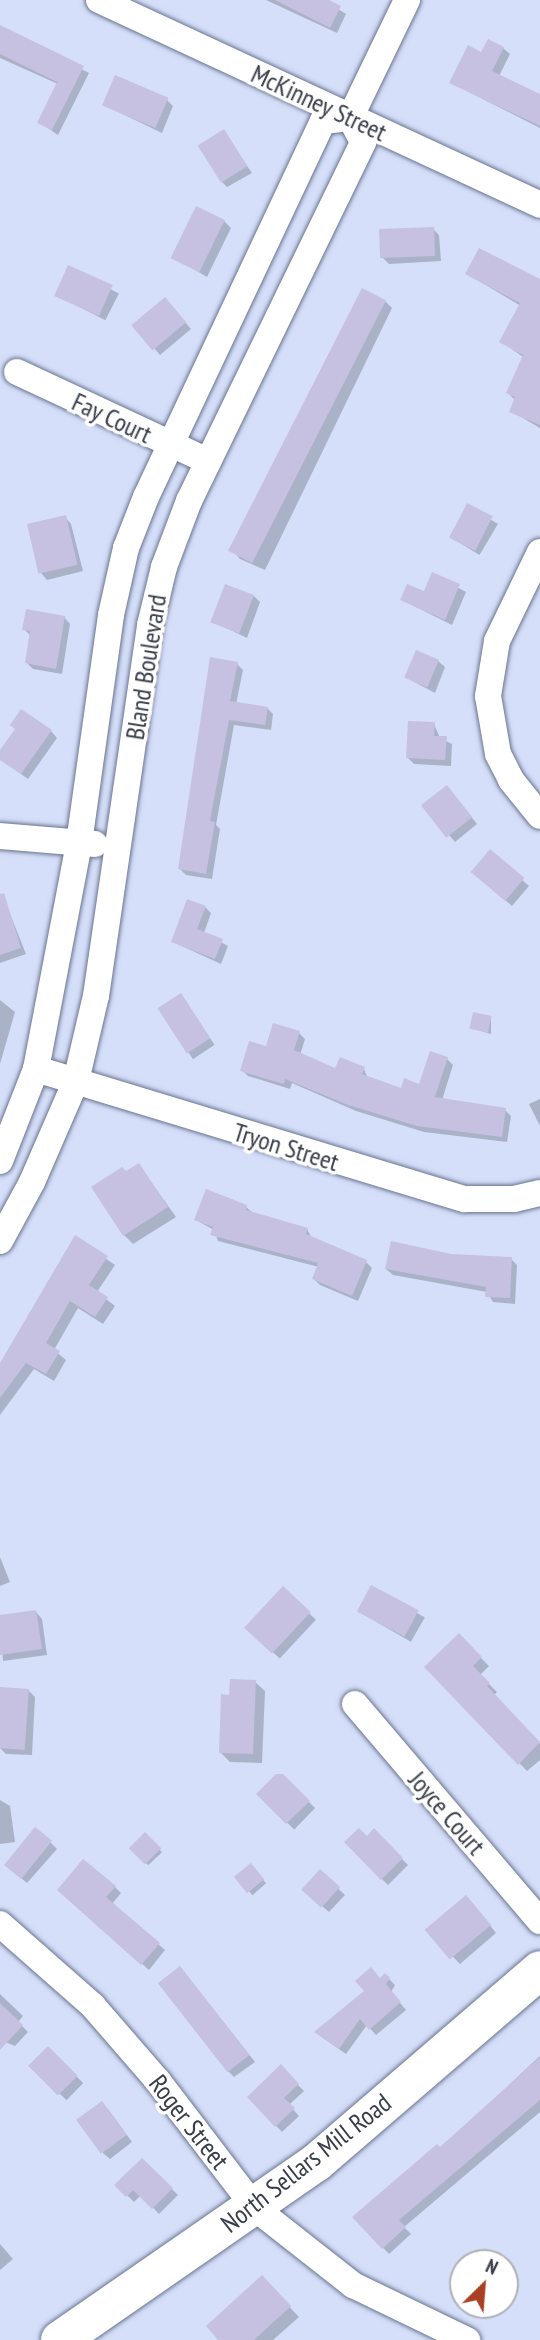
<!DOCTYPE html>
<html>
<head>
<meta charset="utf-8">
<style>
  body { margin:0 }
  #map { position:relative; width:540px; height:2340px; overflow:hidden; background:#d5dff9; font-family:"PT Sans Narrow",sans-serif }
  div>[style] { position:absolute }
  .shadow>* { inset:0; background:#0003; transform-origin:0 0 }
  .building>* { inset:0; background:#c6c0e1; transform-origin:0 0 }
  .roads { filter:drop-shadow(0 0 2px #697491) drop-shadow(0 0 2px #697491) }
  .street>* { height:26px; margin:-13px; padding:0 13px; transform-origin:13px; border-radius:13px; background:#fff }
  .secondary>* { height:38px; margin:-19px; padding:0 19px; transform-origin:19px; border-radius:19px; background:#fff }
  span { translate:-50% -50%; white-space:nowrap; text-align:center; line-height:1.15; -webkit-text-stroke:7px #fff; paint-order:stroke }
  .street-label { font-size:26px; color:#373c49 }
  .north { position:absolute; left:449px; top:2249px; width:70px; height:70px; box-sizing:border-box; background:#fff; border:2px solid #afb1b6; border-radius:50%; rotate:25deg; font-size:19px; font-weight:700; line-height:28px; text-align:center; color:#373c49 }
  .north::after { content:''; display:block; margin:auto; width:24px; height:32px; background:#a84024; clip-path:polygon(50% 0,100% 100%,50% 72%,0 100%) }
</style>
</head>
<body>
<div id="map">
  <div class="shadow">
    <div style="clip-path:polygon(266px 0,324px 0,346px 14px,337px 33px)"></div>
    <div style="clip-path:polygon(0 27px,89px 73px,58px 135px,39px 122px,58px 84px,0 58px)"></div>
    <div style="clip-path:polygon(503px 48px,510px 54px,499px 76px,540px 95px,540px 128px,451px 83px,482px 54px)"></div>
    <div style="clip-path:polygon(167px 100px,173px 106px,162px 133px,104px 105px)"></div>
    <div style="clip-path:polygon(223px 131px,252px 173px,227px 187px,221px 181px)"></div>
    <div style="clip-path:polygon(224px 221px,231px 228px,207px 277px,173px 257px)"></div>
    <div style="clip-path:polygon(433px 229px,439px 235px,441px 261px,389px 264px,382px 257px)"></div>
    <div style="left:69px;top:268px;width:56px;height:30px;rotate:27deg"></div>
    <div style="clip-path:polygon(467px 274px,540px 284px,540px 428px,511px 411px,515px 400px,508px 393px,523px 357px,502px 342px,521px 306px)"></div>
    <div style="clip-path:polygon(385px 301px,392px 308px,265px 570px,240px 559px,234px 552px)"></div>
    <div style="clip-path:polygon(171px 306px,191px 329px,160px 355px,154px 348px)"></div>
    <div style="left:468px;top:506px;width:35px;height:36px;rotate:31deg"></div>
    <div style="clip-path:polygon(65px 517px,71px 524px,83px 571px,47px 580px,41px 573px)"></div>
    <div style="clip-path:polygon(433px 574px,466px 592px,452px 625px,402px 600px,425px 593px)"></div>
    <div style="clip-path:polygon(254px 596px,260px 602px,247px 638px,214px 622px)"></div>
    <div style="clip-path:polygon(64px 617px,70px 624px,62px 674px,33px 669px,27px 663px,31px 636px,24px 629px)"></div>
    <div style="clip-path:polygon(438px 661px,445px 667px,435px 693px,407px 678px)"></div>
    <div style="clip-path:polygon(237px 664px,243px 670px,236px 704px,267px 708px,273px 714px,271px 730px,234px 725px,216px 825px,220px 829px,212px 879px,186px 875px,180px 869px)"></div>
    <div style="clip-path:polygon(434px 724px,440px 738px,452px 744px,451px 766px,414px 764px,408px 758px)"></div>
    <div style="clip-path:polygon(17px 730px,51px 731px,57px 738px,28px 779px,0 759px)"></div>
    <div style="clip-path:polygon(453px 794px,477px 824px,455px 842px,424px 806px)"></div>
    <div style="clip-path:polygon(490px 852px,529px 886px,512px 906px,479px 878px)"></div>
    <div style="clip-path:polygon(4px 899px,26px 954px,0 963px,0 900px)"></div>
    <div style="clip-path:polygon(205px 907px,211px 913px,204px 933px,228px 946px,221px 964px,173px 942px)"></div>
    <div style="left:181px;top:995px;width:60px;height:26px;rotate:56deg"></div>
    <div style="clip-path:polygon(0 1000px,15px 1012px,0 1064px)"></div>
    <div style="clip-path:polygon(491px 1018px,491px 1034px,471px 1028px)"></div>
    <div style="clip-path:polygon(299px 1033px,305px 1039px,300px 1055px,335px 1070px,364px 1069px,368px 1079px,402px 1090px,421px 1086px,447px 1059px,453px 1065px,442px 1100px,505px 1110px,511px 1116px,507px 1142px,424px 1132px,356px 1111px,292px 1083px,290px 1089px,248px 1076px,242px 1070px,267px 1049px)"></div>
    <div style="clip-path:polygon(540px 1099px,540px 1126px,529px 1104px)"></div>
    <div style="clip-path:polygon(139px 1165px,176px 1217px,133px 1244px,124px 1235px,126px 1173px)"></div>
    <div style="clip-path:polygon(246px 1207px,254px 1214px,307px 1229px,312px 1239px,366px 1262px,372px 1268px,358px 1301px,320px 1285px,314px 1279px,319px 1267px,218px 1241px,214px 1230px,196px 1220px)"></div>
    <div style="clip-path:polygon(75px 1237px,115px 1265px,97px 1292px,115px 1306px,103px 1324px,78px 1308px,54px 1350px,66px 1360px,54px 1381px,34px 1369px,0 1415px,0 1366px)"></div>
    <div style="clip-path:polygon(450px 1256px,511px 1259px,517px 1265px,515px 1304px,493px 1302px,487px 1292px,393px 1275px,386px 1269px)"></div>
    <div style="clip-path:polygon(0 1557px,10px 1582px,0 1586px)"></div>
    <div style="left:372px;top:1587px;width:61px;height:28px;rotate:30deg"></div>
    <div style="left:283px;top:1589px;width:45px;height:53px;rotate:43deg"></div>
    <div style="clip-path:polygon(36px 1612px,42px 1619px,47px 1655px,3px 1661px,0 1617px)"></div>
    <div style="clip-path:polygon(459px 1636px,489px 1666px,480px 1675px,497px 1692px,494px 1695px,540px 1744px,540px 1760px,527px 1771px,427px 1667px)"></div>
    <div style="clip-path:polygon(255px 1682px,265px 1691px,262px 1763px,230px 1762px,220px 1752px,231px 1696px)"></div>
    <div style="clip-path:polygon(28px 1690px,35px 1697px,32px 1755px,6px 1754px,0 1748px,0 1735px)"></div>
    <div style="left:282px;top:1776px;width:46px;height:30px;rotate:44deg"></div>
    <div style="clip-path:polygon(0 1800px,10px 1806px,15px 1842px,0 1844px)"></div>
    <div style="clip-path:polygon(374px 1831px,408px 1865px,388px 1885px,346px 1843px,367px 1838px)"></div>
    <div style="left:145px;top:1834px;width:25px;height:19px;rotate:47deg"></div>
    <div style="clip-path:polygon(50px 1842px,57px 1849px,27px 1883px,11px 1870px)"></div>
    <div style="left:251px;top:1866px;width:23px;height:18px;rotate:49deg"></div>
    <div style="clip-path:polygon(320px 1872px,345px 1895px,329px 1912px,310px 1896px)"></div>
    <div style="clip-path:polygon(115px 1887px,121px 1893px,112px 1904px,165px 1950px,149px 1970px,66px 1896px)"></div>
    <div style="clip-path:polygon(472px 1903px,496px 1933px,460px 1964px,428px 1931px)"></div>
    <div style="clip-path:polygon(186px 1975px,255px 2062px,234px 2077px,228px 2071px)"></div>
    <div style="clip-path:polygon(385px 1975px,395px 1985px,391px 1992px,406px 2010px,376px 2035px,367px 2025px,346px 2054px,323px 2038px)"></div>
    <div style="clip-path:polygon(0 1994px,23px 2016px,18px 2022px,28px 2032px,15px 2046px,0 2040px)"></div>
    <div style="left:48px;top:2049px;width:49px;height:24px;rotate:44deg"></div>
    <div style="clip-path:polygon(540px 2056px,540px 2112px,404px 2227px,411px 2234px,389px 2254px,354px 2217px,440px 2149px)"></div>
    <div style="clip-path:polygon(280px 2067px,304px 2091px,289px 2105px,299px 2116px,282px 2132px,249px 2097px)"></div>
    <div style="clip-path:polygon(108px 2109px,132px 2142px,110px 2159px,103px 2153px)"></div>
    <div style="clip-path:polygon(142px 2160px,178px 2195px,159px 2214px,141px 2195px,134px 2202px,117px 2185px)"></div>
    <div style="clip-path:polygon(0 2244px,13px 2259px,0 2270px)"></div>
    <div style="clip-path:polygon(262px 2278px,299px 2317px,273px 2340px,221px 2340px)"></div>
  </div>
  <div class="building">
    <div style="clip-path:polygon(275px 0,329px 0,341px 6px,330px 28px)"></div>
    <div style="clip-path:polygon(0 25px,84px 66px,52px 130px,37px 123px,57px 82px,0 54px)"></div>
    <div style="clip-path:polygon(488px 39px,504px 47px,492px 71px,540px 94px,540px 126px,449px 83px,468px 45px,481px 52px)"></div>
    <div style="left:115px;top:75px;width:58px;height:33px;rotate:23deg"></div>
    <div style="left:224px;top:129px;width:44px;height:31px;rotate:58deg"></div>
    <div style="left:196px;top:206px;width:32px;height:58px;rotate:26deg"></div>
    <div style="left:434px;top:227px;width:29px;height:55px;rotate:88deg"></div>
    <div style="clip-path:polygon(479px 248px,540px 279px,540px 425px,509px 412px,515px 397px,506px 393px,523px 355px,499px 342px,520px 303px,465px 274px)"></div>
    <div style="left:68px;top:265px;width:49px;height:34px;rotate:24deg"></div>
    <div style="left:362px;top:288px;width:27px;height:295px;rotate:27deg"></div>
    <div style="left:165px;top:297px;width:33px;height:44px;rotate:50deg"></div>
    <div style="left:467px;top:503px;width:29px;height:39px;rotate:27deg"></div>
    <div style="left:66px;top:515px;width:51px;height:40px;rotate:77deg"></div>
    <div style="clip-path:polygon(432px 572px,460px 584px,445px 620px,400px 600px,407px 584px,424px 591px)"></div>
    <div style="left:225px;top:584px;width:31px;height:41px;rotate:21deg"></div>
    <div style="clip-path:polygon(26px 609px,65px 616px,56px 669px,25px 663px,30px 631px,22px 630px)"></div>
    <div style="left:416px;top:650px;width:25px;height:30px;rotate:23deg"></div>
    <div style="clip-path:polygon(210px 657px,238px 662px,230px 701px,268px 707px,265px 725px,229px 720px,210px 821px,215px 822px,206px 874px,178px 869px)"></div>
    <div style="clip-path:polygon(21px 709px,52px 730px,21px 774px,0 760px,0 750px,15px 729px,10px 725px)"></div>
    <div style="clip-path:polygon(408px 721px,435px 722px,434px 736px,447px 736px,445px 760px,406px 758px)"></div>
    <div style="left:447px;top:785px;width:41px;height:33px;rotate:52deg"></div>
    <div style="left:490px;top:849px;width:45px;height:30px;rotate:40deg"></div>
    <div style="clip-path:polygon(4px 893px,21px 948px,0 955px,0 894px)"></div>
    <div style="clip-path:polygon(187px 899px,206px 906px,197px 929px,223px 939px,215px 959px,171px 942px)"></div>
    <div style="left:181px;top:993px;width:54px;height:28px;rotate:57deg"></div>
    <div style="left:473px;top:1012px;width:19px;height:17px;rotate:12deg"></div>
    <div style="clip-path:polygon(273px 1023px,300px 1031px,294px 1050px,335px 1068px,340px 1057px,365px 1067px,362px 1074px,401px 1088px,404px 1078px,419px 1084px,430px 1051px,448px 1057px,435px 1097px,506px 1108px,502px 1137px,417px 1126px,348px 1105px,285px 1079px,284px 1084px,240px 1071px,249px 1041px,266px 1046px)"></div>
    <div style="clip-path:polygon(139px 1163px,168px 1207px,123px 1236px,91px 1187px,122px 1167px,126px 1171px)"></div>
    <div style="clip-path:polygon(206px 1189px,247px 1205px,246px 1210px,308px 1228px,306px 1234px,367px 1260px,352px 1296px,312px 1279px,318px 1263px,210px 1235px,213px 1227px,194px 1220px)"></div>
    <div style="clip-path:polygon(75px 1235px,108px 1256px,89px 1285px,108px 1297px,95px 1317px,70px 1301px,46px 1343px,60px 1351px,46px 1374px,26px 1363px,0 1398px,0 1363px)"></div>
    <div style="clip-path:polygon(391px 1241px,451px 1254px,512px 1257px,510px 1298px,485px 1297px,486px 1287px,385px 1269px)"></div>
    <div style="left:371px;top:1585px;width:54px;height:30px;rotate:28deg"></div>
    <div style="left:283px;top:1586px;width:38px;height:57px;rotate:43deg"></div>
    <div style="clip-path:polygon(36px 1610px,42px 1649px,0 1655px,0 1615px)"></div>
    <div style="clip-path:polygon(459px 1633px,482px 1657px,473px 1666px,490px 1683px,487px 1686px,540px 1742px,518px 1765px,424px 1667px)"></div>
    <div style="clip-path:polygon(230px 1679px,256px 1680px,253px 1754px,219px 1753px,221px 1694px,229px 1695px)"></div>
    <div style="left:0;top:1687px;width:29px;height:61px;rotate:4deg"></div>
    <div style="clip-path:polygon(276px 1774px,283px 1774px,310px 1801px,286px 1824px,256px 1794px)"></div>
    <div style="left:35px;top:1827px;width:22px;height:49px;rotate:39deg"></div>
    <div style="clip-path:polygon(359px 1828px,367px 1836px,374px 1828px,403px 1858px,381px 1880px,344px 1842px)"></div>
    <div style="left:145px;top:1832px;width:23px;height:23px;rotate:45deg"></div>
    <div style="clip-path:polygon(83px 1859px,116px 1886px,106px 1897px,160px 1943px,141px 1965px,57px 1890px)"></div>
    <div style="left:251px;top:1863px;width:21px;height:22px;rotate:51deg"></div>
    <div style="left:320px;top:1869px;width:27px;height:28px;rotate:42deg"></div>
    <div style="left:466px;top:1895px;width:39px;height:54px;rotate:50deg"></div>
    <div style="left:180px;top:1966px;width:113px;height:28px;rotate:52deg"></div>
    <div style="clip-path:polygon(371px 1967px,380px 1978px,385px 1973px,390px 1978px,386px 1984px,401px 2002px,369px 2030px,360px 2019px,339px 2049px,314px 2032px,364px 1991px,355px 1981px)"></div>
    <div style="clip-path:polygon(0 2003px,23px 2025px,0 2050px)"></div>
    <div style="left:48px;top:2046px;width:42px;height:28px;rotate:45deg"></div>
    <div style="clip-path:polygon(540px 2057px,540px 2100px,399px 2220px,406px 2227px,382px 2249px,352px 2217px,437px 2144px,440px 2147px)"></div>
    <div style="clip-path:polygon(281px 2064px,299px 2084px,284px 2098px,295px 2108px,275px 2127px,247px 2097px)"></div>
    <div style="left:102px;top:2101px;width:42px;height:32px;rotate:54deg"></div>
    <div style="clip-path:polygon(142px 2158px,173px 2188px,152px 2209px,133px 2190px,126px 2197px,114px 2185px)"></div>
    <div style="clip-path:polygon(262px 2275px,291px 2306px,254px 2340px,218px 2340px,206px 2326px)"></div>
  </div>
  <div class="roads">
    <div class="street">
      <div style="left:99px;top:0;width:486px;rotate:24.9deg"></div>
      <div style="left:350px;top:118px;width:131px;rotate:-64.2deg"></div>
      <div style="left:17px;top:372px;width:211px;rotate:25deg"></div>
      <div style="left:540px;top:552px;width:99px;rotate:115.8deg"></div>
      <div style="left:497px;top:641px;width:56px;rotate:99.3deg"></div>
      <div style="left:488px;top:696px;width:59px;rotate:80.2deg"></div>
      <div style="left:498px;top:754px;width:29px;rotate:63deg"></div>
      <div style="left:511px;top:780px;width:46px;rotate:51.1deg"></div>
      <div style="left:0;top:836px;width:95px;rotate:4.8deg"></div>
      <div style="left:36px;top:1069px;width:448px;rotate:16.9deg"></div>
      <div style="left:465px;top:1199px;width:49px"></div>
      <div style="left:514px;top:1199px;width:27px;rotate:-13deg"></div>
      <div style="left:0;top:1161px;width:99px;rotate:-68.6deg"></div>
      <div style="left:36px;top:1069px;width:230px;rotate:-79.2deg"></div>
      <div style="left:79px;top:843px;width:230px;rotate:-82deg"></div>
      <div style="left:111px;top:615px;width:69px;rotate:-77.4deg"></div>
      <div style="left:126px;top:548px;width:55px;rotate:-68.6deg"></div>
      <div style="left:146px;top:497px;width:416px;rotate:-64.8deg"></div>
      <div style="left:323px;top:121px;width:27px;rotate:-6deg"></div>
      <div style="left:0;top:1241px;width:67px;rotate:-61.5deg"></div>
      <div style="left:32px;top:1182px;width:110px;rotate:-66.5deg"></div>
      <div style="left:76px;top:1081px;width:87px;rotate:-76.8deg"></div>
      <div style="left:96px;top:996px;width:375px;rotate:-81.7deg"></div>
      <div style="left:150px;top:625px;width:60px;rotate:-76.4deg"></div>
      <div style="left:164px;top:567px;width:71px;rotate:-69.3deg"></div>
      <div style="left:189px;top:501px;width:399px;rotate:-64.1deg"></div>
      <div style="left:363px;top:142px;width:27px;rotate:-118deg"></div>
      <div style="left:355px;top:1704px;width:285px;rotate:49.6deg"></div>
      <div style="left:0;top:1924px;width:124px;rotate:41.4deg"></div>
      <div style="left:93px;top:2006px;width:99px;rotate:49.1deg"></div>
      <div style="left:158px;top:2081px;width:160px;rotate:52.6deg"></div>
      <div style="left:255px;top:2208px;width:125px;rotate:38.2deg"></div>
      <div style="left:353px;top:2285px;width:127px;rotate:25.8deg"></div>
    </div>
    <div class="secondary">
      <div style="left:60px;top:2340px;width:313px;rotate:-34.7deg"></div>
      <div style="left:317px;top:2162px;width:294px;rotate:-40.7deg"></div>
    </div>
  </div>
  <div class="street-label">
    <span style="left:319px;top:103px;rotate:25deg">McKinney Street</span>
    <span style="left:112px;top:418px;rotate:25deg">Fay Court</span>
    <span style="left:146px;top:667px;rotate:-81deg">Bland Boulevard</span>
    <span style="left:286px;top:1147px;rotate:17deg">Tryon Street</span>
    <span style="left:447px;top:1813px;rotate:49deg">Joyce Court</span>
    <span style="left:189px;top:2122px;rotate:52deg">Roger Street</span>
    <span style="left:306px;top:2163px;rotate:-38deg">North Sellars Mill Road</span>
  </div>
  <div class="north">N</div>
</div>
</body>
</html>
